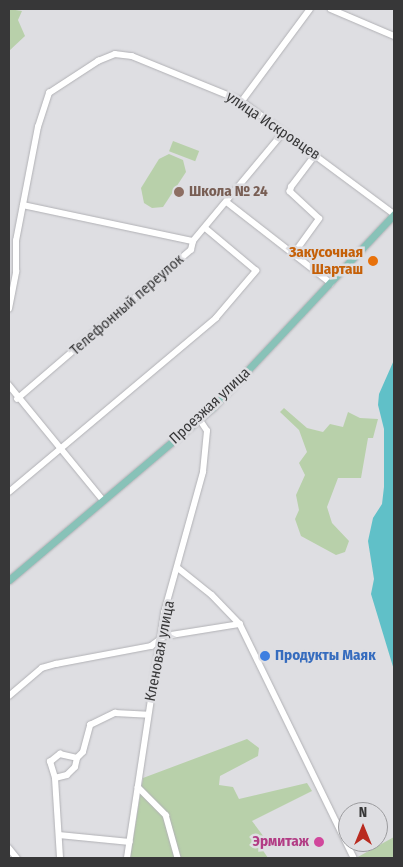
<!DOCTYPE html>
<html>
<head>
<meta charset="utf-8">
<style>
  body { margin:0 }
  #map { position:relative; width:403px; height:867px; overflow:hidden; background:#dedee2; font-family:"Fira Sans Condensed",sans-serif }
  div>[style] { position:absolute }
  .green>* { inset:0; background:#b8d0aa; transform-origin:0 0 }
  .water>* { inset:0; background:#60c0c8 }
  .roads { filter:drop-shadow(0 0 1px #b1b1b5) drop-shadow(0 0 1px #b1b1b5) }
  .minor>* { height:5.5px; margin:-2.75px; padding:0 2.75px; transform-origin:2.75px; border-radius:2.75px; background:#fff }
  .major>* { height:7px; margin:-3.5px; padding:0 3.5px; transform-origin:3.5px; border-radius:3.5px; background:#88c2b8 }
  .dots>* { width:14px; height:14px; translate:-50% -50%; box-sizing:border-box; border:2px solid #dedee2; border-radius:50% }
  span { translate:-50% -50%; white-space:nowrap; text-align:center; line-height:1.15; -webkit-text-stroke:5px #dedee2; paint-order:stroke }
  .street-label { font-size:15px; color:#373738 }
  .education-label { font-size:15px; color:#785e54; font-weight:700 }
  .left { translate:0 -50%; text-align:left }
  .food-label { font-size:15px; color:#c56008; font-weight:700 }
  .right { translate:-100% -50%; text-align:right }
  .shop-label { font-size:15px; color:#366cbe; font-weight:700 }
  .hotel-label { font-size:15px; color:#b23c85; font-weight:700 }
  .frame { position:absolute; inset:0; border:10px solid #373738; pointer-events:none }
  .north { position:absolute; left:338px; top:802px; width:50px; height:50px; box-sizing:border-box; background:#dedee2; border:1px solid #9b9b9e; border-radius:50%; rotate:0deg; font-size:14px; font-weight:700; line-height:20px; text-align:center; color:#373738 }
  .north::after { content:''; display:block; margin:auto; width:18px; height:22px; background:#b92b20; clip-path:polygon(50% 0,100% 100%,50% 72%,0 100%) }
</style>
</head>
<body>
<div id="map">
  <div class="green">
    <div style="clip-path:polygon(9px 9px,22px 11px,18px 20px,25px 36px,9px 51px)"></div>
    <div style="left:173px;top:141px;width:28px;height:11px;rotate:21deg"></div>
    <div style="clip-path:polygon(169px 154px,183px 160px,186px 172px,163px 207px,152px 208px,144px 203px,141px 188px,159px 159px)"></div>
    <div style="clip-path:polygon(284px 408px,307px 428px,323px 432px,330px 424px,343px 427px,348px 412px,360px 418px,378px 419px,373px 438px,368px 438px,361px 478px,338px 478px,327px 507px,332px 523px,349px 541px,345px 552px,336px 555px,301px 536px,295px 519px,299px 510px,296px 495px,305px 475px,299px 463px,307px 452px,299px 430px,280px 412px)"></div>
    <div style="clip-path:polygon(247px 739px,259px 748px,258px 756px,220px 776px,219px 785px,233px 787px,239px 799px,307px 783px,312px 791px,252px 821px,264px 837px,262px 849px,268px 858px,130px 858px,143px 778px)"></div>
    <div style="clip-path:polygon(394px 837px,394px 858px,356px 858px)"></div>
  </div>
  <div class="water">
    <div style="clip-path:polygon(394px 360px,394px 670px,371px 594px,374px 579px,368px 541px,373px 518px,382px 504px,384px 487px,384px 429px,378px 405px,379px 394px)"></div>
  </div>
  <div class="roads">
    <div class="minor">
      <div style="left:331px;top:9px;width:69px;rotate:23.2deg"></div>
      <div style="left:242px;top:101px;width:114px;rotate:-53.5deg"></div>
      <div style="left:227px;top:202px;width:132px;rotate:37.9deg"></div>
      <div style="left:23px;top:205px;width:174px;rotate:12deg"></div>
      <div style="left:295px;top:252px;width:41px;rotate:-54deg"></div>
      <div style="left:319px;top:219px;width:40px;rotate:-137deg"></div>
      <div style="left:290px;top:192px;width:5px;rotate:-79deg"></div>
      <div style="left:291px;top:187px;width:41px;rotate:-52.9deg"></div>
      <div style="left:9px;top:309px;width:38px;rotate:-79deg"></div>
      <div style="left:16px;top:272px;width:31px;rotate:-90deg"></div>
      <div style="left:16px;top:241px;width:116px;rotate:-79.1deg"></div>
      <div style="left:38px;top:127px;width:36px;rotate:-72deg"></div>
      <div style="left:49px;top:93px;width:59px;rotate:-33.1deg"></div>
      <div style="left:98px;top:61px;width:18px;rotate:-22deg"></div>
      <div style="left:115px;top:54px;width:17px;rotate:7deg"></div>
      <div style="left:132px;top:56px;width:119px;rotate:22.2deg"></div>
      <div style="left:242px;top:101px;width:189px;rotate:36.6deg"></div>
      <div style="left:9px;top:385px;width:149px;rotate:50.7deg"></div>
      <div style="left:17px;top:399px;width:229px;rotate:-40.6deg"></div>
      <div style="left:191px;top:250px;width:9px;rotate:-77deg"></div>
      <div style="left:193px;top:241px;width:141px;rotate:-50.2deg"></div>
      <div style="left:9px;top:492px;width:270px;rotate:-40deg"></div>
      <div style="left:216px;top:318px;width:62px;rotate:-49.6deg"></div>
      <div style="left:256px;top:271px;width:65px;rotate:-140deg"></div>
      <div style="left:178px;top:568px;width:43px;rotate:38.5deg"></div>
      <div style="left:212px;top:595px;width:40px;rotate:46deg"></div>
      <div style="left:240px;top:624px;width:260px;rotate:64deg"></div>
      <div style="left:9px;top:696px;width:43px;rotate:-40.3deg"></div>
      <div style="left:42px;top:668px;width:15px;rotate:-16deg"></div>
      <div style="left:56px;top:664px;width:97px;rotate:-10.7deg"></div>
      <div style="left:151px;top:646px;width:17px;rotate:-36deg"></div>
      <div style="left:165px;top:636px;width:76px;rotate:-9.1deg"></div>
      <div style="left:55px;top:778px;width:12px;rotate:-14deg"></div>
      <div style="left:67px;top:775px;width:11px;rotate:-45deg"></div>
      <div style="left:75px;top:767px;width:9px;rotate:-77deg"></div>
      <div style="left:77px;top:758px;width:8px;rotate:-45deg"></div>
      <div style="left:83px;top:752px;width:28px;rotate:-75deg"></div>
      <div style="left:90px;top:725px;width:28px;rotate:-26deg"></div>
      <div style="left:115px;top:713px;width:33px;rotate:3deg"></div>
      <div style="left:138px;top:787px;width:40px;rotate:45deg"></div>
      <div style="left:166px;top:815px;width:45px;rotate:74.4deg"></div>
      <div style="left:59px;top:835px;width:71px;rotate:5.6deg"></div>
      <div style="left:9px;top:848px;width:13px;rotate:51deg"></div>
      <div style="left:60px;top:858px;width:80px;rotate:-93.6deg"></div>
      <div style="left:55px;top:778px;width:17px;rotate:-107deg"></div>
      <div style="left:50px;top:762px;width:13px;rotate:-39deg"></div>
      <div style="left:60px;top:754px;width:17px;rotate:13deg"></div>
      <div style="left:127px;top:858px;width:248px;rotate:-81.4deg"></div>
      <div style="left:164px;top:613px;width:146px;rotate:-74.5deg"></div>
      <div style="left:203px;top:472px;width:41px;rotate:-84.4deg"></div>
      <div style="left:207px;top:431px;width:14px;rotate:-124deg"></div>
    </div>
    <div class="major">
      <div style="left:9px;top:580px;width:267px;rotate:-40.3deg"></div>
      <div style="left:213px;top:407px;width:265px;rotate:-46.8deg"></div>
    </div>
  </div>
  <div class="dots">
    <div style="left:179px;top:192px;background:#8d6e63"></div>
    <div style="left:373px;top:261px;background:#e8710a"></div>
    <div style="left:265px;top:656px;background:#3f7fe0"></div>
    <div style="left:319px;top:842px;background:#d1479c"></div>
  </div>
  <div class="street-label">
    <span style="left:273px;top:126px;rotate:34deg">улица Искровцев</span>
    <span style="left:127px;top:305px;rotate:-41deg">Телефонный переулок</span>
    <span style="left:210px;top:406px;rotate:-43deg">Проезжая улица</span>
    <span style="left:160px;top:651px;rotate:-79deg">Кленовая улица</span>
  </div>
  <div class="education-label">
    <span class="left" style="left:189px;top:192px">Школа № 24</span>
  </div>
  <div class="food-label">
    <span class="right" style="left:363px;top:261px">Закусочная<br>Шарташ</span>
  </div>
  <div class="shop-label">
    <span class="left" style="left:275px;top:656px">Продукты Маяк</span>
  </div>
  <div class="hotel-label">
    <span class="right" style="left:309px;top:842px">Эрмитаж</span>
  </div>
  <div class="frame"></div>
  <div class="north">N</div>
</div>
</body>
</html>
